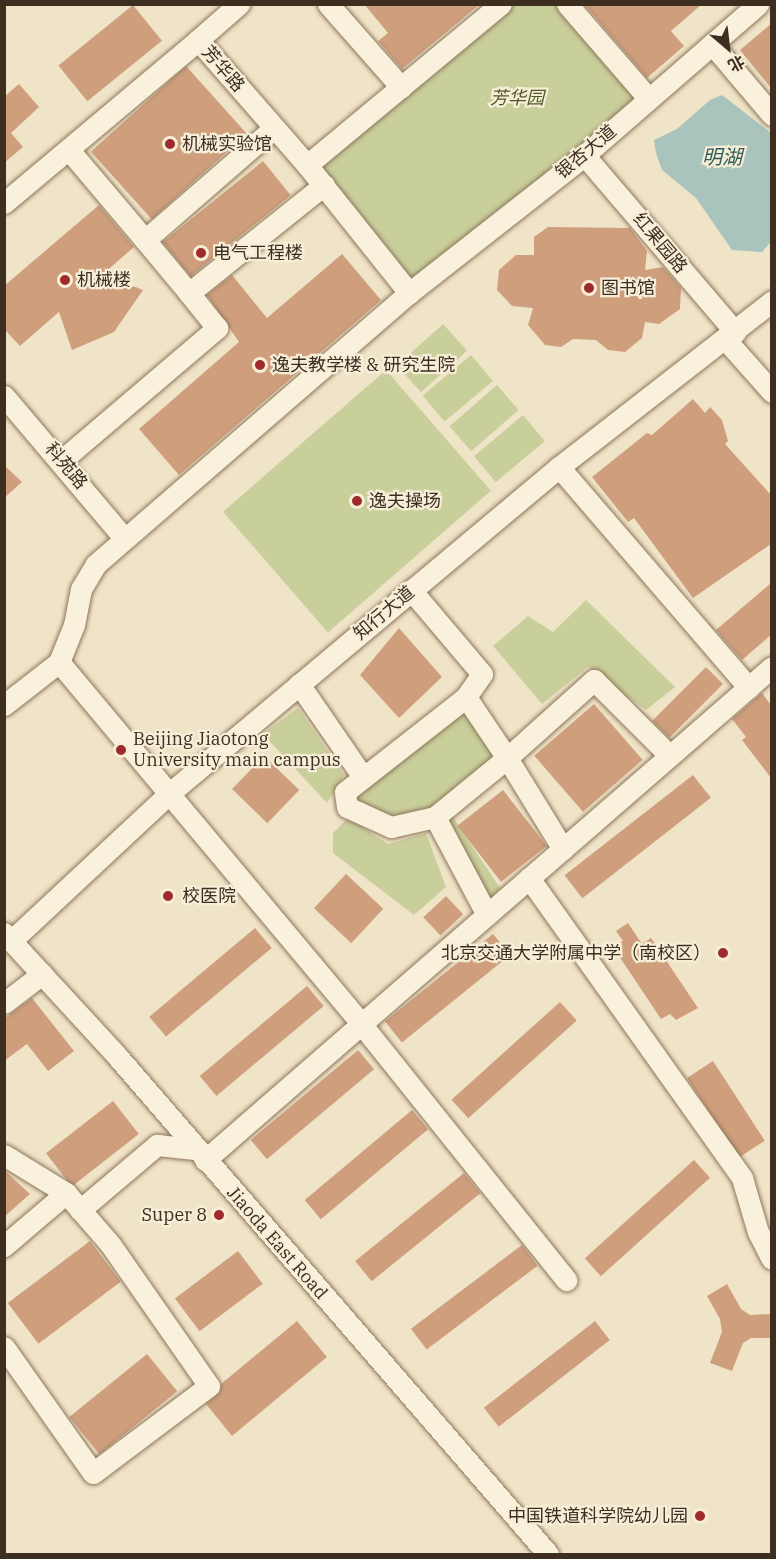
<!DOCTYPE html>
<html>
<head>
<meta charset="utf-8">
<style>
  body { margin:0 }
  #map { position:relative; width:776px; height:1559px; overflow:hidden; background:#f0e4c8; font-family:"IBM Plex Serif","Noto Sans SC",serif }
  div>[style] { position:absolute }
  .green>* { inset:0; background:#c9cf9b; transform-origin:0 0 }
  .water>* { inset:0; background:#a9c4bc }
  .building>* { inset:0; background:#cf9f7d; transform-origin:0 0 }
  .roads { filter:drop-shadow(0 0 2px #8d765c) drop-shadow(0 0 2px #8d765c) }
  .minor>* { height:21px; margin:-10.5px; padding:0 10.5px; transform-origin:10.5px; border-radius:10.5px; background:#faf1dc }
  .dots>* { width:16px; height:16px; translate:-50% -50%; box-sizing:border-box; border:3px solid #f7eed8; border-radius:50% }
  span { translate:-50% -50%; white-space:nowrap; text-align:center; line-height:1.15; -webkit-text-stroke:4.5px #f7eed8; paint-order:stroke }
  .street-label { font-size:18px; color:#3d2e20 }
  .park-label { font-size:18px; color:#4d5a26; font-style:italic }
  .poi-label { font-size:18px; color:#3d2e20 }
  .left { translate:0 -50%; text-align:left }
  .right { translate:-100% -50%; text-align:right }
  .water-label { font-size:20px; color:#2f5d5a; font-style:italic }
  .frame { position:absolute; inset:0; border:6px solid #3d2e20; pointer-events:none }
  .north { position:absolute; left:698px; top:18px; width:60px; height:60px; -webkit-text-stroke:4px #f7eed8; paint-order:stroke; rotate:152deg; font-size:16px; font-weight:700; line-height:24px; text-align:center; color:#3d2e20 }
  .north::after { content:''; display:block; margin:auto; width:21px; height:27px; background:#3d2e20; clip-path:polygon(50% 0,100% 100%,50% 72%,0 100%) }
</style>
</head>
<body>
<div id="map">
  <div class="green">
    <div style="clip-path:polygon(501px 5px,561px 5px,646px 102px,406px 288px,313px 161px)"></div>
    <div style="left:443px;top:324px;width:36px;height:62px;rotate:48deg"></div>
    <div style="left:471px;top:355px;width:34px;height:63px;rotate:50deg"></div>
    <div style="left:386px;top:370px;width:160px;height:216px;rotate:49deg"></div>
    <div style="left:497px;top:385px;width:33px;height:63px;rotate:49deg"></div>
    <div style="left:523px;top:415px;width:34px;height:64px;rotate:50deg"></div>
    <div style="clip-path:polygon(586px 600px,675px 687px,646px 710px,588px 667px,542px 704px,493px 646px,528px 616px,553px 632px)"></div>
    <div style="clip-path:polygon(298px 708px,344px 775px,327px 803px,263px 734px)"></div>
    <div style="clip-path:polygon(466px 709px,499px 756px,433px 811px,396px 820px,358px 804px,356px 794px)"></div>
    <div style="clip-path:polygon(451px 814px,500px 888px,487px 902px,442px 824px)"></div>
    <div style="clip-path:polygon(348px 818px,388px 844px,426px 833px,446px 887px,414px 915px,333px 853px,333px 833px)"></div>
  </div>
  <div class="water">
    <div style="clip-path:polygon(722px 95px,771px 133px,771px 242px,762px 252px,732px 250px,696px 198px,662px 170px,656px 153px,654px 140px,677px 129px,710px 100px)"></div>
  </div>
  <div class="building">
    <div style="clip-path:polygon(364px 4px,480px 4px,402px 69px,378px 41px,388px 33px)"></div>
    <div style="clip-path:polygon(584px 4px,702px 4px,671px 31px,684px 46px,647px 78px)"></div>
    <div style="left:133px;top:5px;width:46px;height:96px;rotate:51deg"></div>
    <div style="clip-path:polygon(771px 24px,771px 88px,740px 50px)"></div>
    <div style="left:186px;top:66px;width:91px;height:128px;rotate:48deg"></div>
    <div style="clip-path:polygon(19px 84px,39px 107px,11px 133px,23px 147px,4px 163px,4px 97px)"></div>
    <div style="left:263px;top:161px;width:44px;height:129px;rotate:51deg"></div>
    <div style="clip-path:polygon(99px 205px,134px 247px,103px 274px,143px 290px,114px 332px,72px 350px,59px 312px,20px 346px,4px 329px,4px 286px)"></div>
    <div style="clip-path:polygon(548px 227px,630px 228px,647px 251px,645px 270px,663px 267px,681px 288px,680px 309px,659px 324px,645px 322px,642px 338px,625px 352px,608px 350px,596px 340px,573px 339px,561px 347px,545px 345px,528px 325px,533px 308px,512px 306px,497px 290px,499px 270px,516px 255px,534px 255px,534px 237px)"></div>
    <div style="clip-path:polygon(342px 254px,381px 300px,179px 475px,139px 429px,239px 342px,207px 295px,232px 275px,267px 318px)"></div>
    <div style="clip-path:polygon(693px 399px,705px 413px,710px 407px,722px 420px,728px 441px,725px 444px,771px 495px,771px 544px,693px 598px,634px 518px,628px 522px,592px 477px,647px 433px,652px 435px)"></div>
    <div style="clip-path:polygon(4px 465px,22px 482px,4px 498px)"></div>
    <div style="clip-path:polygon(771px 583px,771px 635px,742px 660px,716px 630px)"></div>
    <div style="clip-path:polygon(399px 628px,442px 677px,399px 718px,360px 675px)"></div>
    <div style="left:706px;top:667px;width:24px;height:76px;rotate:45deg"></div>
    <div style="clip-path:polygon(762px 693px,771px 705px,771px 778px,742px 740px,746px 737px,732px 719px)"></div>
    <div style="left:594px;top:704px;width:74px;height:79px;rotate:49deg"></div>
    <div style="left:264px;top:756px;width:49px;height:46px;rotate:44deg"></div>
    <div style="left:693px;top:775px;width:29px;height:163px;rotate:52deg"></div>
    <div style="left:503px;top:790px;width:71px;height:58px;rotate:52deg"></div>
    <div style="left:346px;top:874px;width:51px;height:47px;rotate:43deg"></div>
    <div style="left:446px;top:896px;width:25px;height:31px;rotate:47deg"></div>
    <div style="clip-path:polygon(628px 923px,642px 944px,651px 938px,698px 1008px,676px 1020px,670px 1014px,661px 1019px,613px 947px,623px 941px,616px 931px)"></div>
    <div style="left:255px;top:928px;width:26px;height:138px;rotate:50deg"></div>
    <div style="left:493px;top:934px;width:27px;height:139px;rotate:51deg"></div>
    <div style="left:307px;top:986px;width:26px;height:140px;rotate:50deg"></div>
    <div style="clip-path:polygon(32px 998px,74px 1051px,48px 1071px,27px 1044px,4px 1061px,4px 1019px)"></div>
    <div style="left:560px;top:1002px;width:25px;height:146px;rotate:48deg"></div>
    <div style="left:358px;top:1050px;width:25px;height:140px;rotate:50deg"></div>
    <div style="left:713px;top:1061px;width:95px;height:31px;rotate:57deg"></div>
    <div style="left:113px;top:1101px;width:42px;height:85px;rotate:52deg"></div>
    <div style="left:412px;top:1110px;width:25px;height:140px;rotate:50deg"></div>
    <div style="left:694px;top:1160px;width:24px;height:147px;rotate:48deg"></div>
    <div style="clip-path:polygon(4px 1170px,30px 1194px,4px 1217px)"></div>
    <div style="left:464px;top:1173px;width:26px;height:140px;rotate:51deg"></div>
    <div style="left:90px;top:1241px;width:51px;height:103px;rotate:53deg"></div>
    <div style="left:522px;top:1245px;width:26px;height:139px;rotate:53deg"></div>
    <div style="left:238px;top:1251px;width:41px;height:79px;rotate:53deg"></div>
    <div style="clip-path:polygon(727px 1284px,741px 1309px,750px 1315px,771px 1314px,771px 1338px,751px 1338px,743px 1343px,732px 1371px,710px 1363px,722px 1332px,720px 1319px,707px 1296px)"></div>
    <div style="clip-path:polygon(297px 1321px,327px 1357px,232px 1436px,206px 1404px,220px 1392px,221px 1384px)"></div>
    <div style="left:595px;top:1321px;width:24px;height:141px;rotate:52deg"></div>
    <div style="left:147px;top:1354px;width:48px;height:100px;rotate:51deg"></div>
  </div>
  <div class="roads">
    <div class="minor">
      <div style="left:328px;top:4px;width:111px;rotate:48.7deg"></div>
      <div style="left:567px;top:4px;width:125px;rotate:49.2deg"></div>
      <div style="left:198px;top:40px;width:55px;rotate:-41.3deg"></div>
      <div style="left:712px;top:44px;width:93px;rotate:49.8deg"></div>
      <div style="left:69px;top:150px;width:118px;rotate:49.8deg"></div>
      <div style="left:145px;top:240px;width:171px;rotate:-41deg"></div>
      <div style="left:584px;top:155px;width:233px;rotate:49.5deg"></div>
      <div style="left:307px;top:165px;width:252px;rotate:-39.7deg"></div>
      <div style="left:4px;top:203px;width:253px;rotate:-40deg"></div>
      <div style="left:198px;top:40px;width:166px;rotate:48.9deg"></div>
      <div style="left:307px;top:165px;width:164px;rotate:51.4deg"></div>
      <div style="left:145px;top:240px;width:69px;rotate:50.3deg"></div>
      <div style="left:189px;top:293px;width:173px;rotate:-38.7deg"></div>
      <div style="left:725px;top:339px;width:71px;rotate:48.4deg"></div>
      <div style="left:4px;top:396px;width:187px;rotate:49.8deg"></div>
      <div style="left:62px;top:460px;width:204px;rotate:-40.4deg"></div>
      <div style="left:217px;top:328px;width:45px;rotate:-128.7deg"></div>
      <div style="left:559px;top:467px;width:291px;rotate:49.3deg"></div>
      <div style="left:411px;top:590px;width:110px;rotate:49.8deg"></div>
      <div style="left:482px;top:674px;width:28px;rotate:125deg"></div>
      <div style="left:466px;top:697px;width:73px;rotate:56.1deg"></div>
      <div style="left:507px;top:758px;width:93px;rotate:140.7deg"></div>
      <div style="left:435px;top:817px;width:111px;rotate:62deg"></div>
      <div style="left:59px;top:662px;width:473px;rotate:50.1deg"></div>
      <div style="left:362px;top:1025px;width:327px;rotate:51.3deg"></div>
      <div style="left:299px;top:684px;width:113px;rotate:55.5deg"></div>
      <div style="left:4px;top:705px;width:70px;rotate:-38deg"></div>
      <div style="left:59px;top:662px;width:40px;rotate:-68deg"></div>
      <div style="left:74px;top:625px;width:37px;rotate:-79deg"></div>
      <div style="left:81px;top:589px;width:29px;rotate:-59deg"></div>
      <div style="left:96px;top:564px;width:414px;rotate:-40.9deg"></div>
      <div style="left:409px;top:293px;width:217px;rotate:-38.1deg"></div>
      <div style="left:580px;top:159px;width:236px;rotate:-41deg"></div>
      <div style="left:435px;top:817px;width:45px;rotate:167.2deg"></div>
      <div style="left:391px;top:827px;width:48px;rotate:-155.6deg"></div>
      <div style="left:347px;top:807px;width:15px;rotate:-98deg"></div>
      <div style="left:345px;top:792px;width:154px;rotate:-38.1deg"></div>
      <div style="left:563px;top:849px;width:107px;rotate:-121.6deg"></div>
      <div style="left:507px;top:758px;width:117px;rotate:-41.9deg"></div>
      <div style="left:594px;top:680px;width:107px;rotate:45deg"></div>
      <div style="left:529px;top:878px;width:368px;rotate:54.6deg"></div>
      <div style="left:742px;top:1178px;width:56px;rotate:73.5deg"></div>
      <div style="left:758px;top:1232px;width:30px;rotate:63deg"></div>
      <div style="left:4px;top:933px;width:167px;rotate:47.4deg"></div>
      <div style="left:117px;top:1056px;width:659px;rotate:49.13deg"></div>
      <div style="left:11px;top:941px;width:219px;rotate:-43deg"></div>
      <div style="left:171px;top:792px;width:506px;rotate:-39.95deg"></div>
      <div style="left:559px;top:467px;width:270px;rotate:-37.9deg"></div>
      <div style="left:4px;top:1003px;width:48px;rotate:-37.3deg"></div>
      <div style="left:4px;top:1155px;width:73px;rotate:31.5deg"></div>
      <div style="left:66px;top:1193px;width:82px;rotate:139.5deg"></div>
      <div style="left:205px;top:1160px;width:751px;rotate:-41.01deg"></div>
      <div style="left:80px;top:1210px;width:101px;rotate:-40.2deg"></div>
      <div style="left:157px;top:1145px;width:38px;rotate:6deg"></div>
      <div style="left:4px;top:1347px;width:154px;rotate:54.8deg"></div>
      <div style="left:93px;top:1473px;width:145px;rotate:-36.9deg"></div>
      <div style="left:209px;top:1386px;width:173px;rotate:-124.9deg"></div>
      <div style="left:110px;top:1244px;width:67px;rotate:-130.8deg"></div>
    </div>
  </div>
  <div class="dots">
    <div style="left:170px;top:144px;background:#9e2a2b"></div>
    <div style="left:201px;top:253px;background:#9e2a2b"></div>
    <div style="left:65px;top:280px;background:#9e2a2b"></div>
    <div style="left:589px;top:288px;background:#9e2a2b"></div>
    <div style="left:260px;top:365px;background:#9e2a2b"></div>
    <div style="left:357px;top:501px;background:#9e2a2b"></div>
    <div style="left:121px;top:750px;background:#9e2a2b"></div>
    <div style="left:168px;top:896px;background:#9e2a2b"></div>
    <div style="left:723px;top:953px;background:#9e2a2b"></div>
    <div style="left:219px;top:1215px;background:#9e2a2b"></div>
    <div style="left:700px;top:1516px;background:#9e2a2b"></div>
  </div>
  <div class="street-label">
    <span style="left:223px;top:69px;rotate:49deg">芳华路</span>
    <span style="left:586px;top:152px;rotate:-40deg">银杏大道</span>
    <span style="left:660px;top:243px;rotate:50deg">红果园路</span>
    <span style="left:66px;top:466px;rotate:50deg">科苑路</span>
    <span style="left:384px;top:613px;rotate:-40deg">知行大道</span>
    <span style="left:277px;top:1243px;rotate:49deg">Jiaoda East Road</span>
  </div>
  <div class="park-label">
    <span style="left:517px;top:98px">芳华园</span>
  </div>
  <div class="poi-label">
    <span class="left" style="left:182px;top:144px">机械实验馆</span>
    <span class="left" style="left:213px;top:253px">电气工程楼</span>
    <span class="left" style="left:77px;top:280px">机械楼</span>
    <span class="left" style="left:601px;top:288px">图书馆</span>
    <span class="left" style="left:272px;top:365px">逸夫教学楼 &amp; 研究生院</span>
    <span class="left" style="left:369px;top:501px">逸夫操场</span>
    <span class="left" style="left:133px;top:750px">Beijing Jiaotong<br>University main campus</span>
    <span class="left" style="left:182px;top:896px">校医院</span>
    <span class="right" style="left:711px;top:953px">北京交通大学附属中学（南校区）</span>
    <span class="right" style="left:207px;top:1215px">Super 8</span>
    <span class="right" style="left:688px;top:1516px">中国铁道科学院幼儿园</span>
  </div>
  <div class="water-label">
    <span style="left:722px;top:156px">明湖</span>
  </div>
  <div class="frame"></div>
  <div class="north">北</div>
</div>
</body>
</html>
